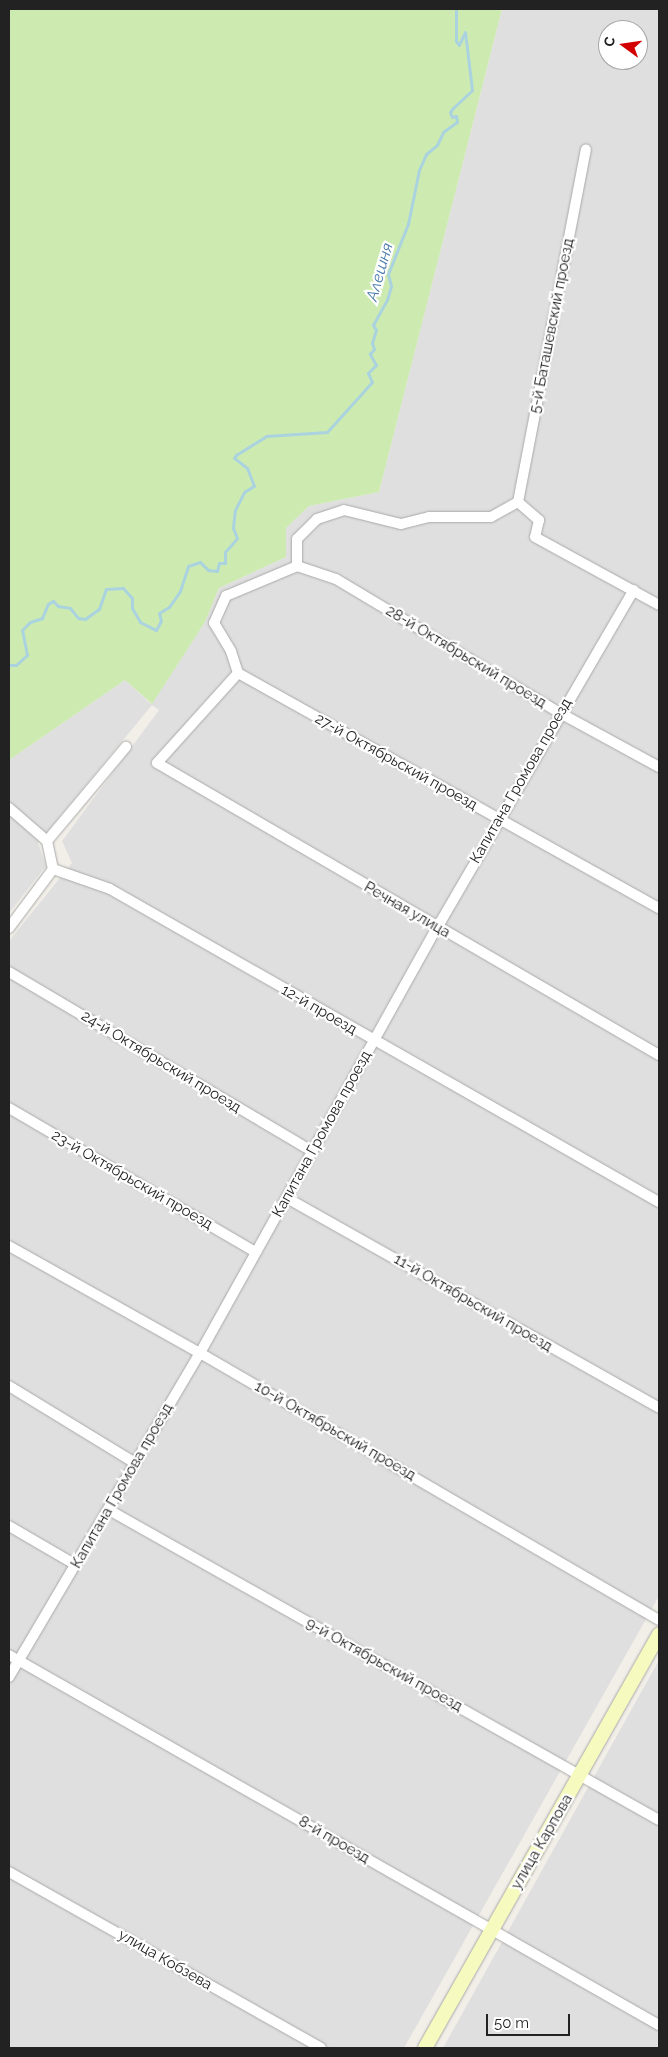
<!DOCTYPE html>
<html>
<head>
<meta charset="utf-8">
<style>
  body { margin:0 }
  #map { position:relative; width:668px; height:2057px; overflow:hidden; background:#f2efe9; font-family:Raleway,sans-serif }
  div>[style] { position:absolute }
  .residential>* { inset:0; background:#e0dfdf }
  .grass>* { inset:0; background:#cdebb0 }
  .stream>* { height:3px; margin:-1.5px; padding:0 1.5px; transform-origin:1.5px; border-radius:1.5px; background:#aad3df }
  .roads { filter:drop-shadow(0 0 1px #a9a9a9) drop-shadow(0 0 1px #a9a9a9) }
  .minor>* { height:10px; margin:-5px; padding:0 5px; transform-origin:5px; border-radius:5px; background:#fff }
  .secondary>* { height:14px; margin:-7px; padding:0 7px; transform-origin:7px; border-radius:7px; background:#f7fabf }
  span { translate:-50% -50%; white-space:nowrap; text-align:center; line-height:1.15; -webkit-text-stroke:4.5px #fff; paint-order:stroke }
  .street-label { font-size:15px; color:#222 }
  .water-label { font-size:16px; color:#4a7aab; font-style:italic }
  .frame { position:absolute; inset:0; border:10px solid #222; pointer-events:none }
  .north { position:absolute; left:598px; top:20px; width:50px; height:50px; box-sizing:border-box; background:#fff; border:1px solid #a7a7a7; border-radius:50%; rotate:284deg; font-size:14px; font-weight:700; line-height:20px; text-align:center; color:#222 }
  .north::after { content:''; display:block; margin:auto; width:18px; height:22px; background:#d40000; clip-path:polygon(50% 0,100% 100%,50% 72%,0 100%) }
  .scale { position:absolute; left:486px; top:2014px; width:84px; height:22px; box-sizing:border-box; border:2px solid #222; border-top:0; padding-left:6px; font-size:15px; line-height:18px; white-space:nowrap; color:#222; -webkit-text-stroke:4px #fff; paint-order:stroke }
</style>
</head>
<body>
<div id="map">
  <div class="residential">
    <div style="clip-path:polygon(evenodd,502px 9px,659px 9px,659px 1596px,404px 2048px,9px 2048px,9px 941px,72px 863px,62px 841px,159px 710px,152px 705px,38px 843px,46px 866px,9px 913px,9px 760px,125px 680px,151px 704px,205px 622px,219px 588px,286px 557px,286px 528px,309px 506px,379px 492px,502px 9px,608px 30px,638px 30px,638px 60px,608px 60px,608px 30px)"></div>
    <div style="clip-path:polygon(659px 1660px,659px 2048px,443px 2048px)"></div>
  </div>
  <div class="grass">
    <div style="clip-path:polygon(9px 9px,502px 9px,379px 492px,309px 506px,286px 528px,286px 557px,219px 588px,205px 622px,152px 704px,125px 680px,9px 760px)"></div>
  </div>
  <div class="stream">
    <div style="left:9px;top:665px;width:7px"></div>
    <div style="left:16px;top:665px;width:15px;rotate:-42deg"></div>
    <div style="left:27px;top:655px;width:25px;rotate:-101deg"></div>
    <div style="left:22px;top:630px;width:11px;rotate:-45deg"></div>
    <div style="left:30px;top:622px;width:13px;rotate:-18deg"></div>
    <div style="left:42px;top:618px;width:15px;rotate:-67deg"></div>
    <div style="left:48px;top:604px;width:6px;rotate:-31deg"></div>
    <div style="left:53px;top:601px;width:7px;rotate:45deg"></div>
    <div style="left:58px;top:606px;width:12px;rotate:9deg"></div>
    <div style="left:70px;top:608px;width:13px;rotate:51deg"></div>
    <div style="left:78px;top:618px;width:7px;rotate:8deg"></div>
    <div style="left:85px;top:619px;width:17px;rotate:-36deg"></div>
    <div style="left:99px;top:609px;width:21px;rotate:-71deg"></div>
    <div style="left:106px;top:589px;width:17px;rotate:-3deg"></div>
    <div style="left:123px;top:588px;width:13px;rotate:48deg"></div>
    <div style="left:132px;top:598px;width:10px;rotate:90deg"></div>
    <div style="left:132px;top:608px;width:16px;rotate:60deg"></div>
    <div style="left:140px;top:622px;width:18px;rotate:27deg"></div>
    <div style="left:156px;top:630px;width:10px;rotate:-61deg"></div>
    <div style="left:161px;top:621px;width:8px;rotate:-104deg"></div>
    <div style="left:159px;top:613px;width:12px;rotate:-31deg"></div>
    <div style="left:169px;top:607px;width:19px;rotate:-55deg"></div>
    <div style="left:180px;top:591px;width:26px;rotate:-72deg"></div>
    <div style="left:188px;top:566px;width:13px;rotate:-18deg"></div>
    <div style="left:200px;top:562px;width:11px;rotate:45deg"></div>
    <div style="left:208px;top:570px;width:9px;rotate:6deg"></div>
    <div style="left:217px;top:571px;width:8px;rotate:-76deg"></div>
    <div style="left:219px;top:563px;width:6px"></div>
    <div style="left:225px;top:563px;width:11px;rotate:-90deg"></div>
    <div style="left:225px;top:552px;width:18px;rotate:-49deg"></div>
    <div style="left:237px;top:538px;width:11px;rotate:-112deg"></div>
    <div style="left:233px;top:528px;width:18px;rotate:-84deg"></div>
    <div style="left:235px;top:510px;width:20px;rotate:-63deg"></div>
    <div style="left:244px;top:492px;width:12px;rotate:-31deg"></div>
    <div style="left:254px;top:486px;width:19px;rotate:-111deg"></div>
    <div style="left:247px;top:468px;width:16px;rotate:-142deg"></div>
    <div style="left:234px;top:458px;width:4px;rotate:-56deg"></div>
    <div style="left:236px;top:455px;width:36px;rotate:-32deg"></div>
    <div style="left:266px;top:436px;width:61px;rotate:-3.8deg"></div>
    <div style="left:327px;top:432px;width:67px;rotate:-48deg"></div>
    <div style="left:372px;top:382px;width:10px;rotate:-114deg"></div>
    <div style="left:368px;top:373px;width:11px;rotate:-45deg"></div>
    <div style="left:376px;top:365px;width:13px;rotate:-119deg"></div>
    <div style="left:370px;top:354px;width:6px;rotate:-51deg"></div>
    <div style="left:374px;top:349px;width:6px;rotate:-108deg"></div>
    <div style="left:372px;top:343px;width:14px;rotate:-73deg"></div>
    <div style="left:376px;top:330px;width:6px;rotate:-121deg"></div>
    <div style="left:373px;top:325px;width:29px;rotate:-61deg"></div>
    <div style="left:387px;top:300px;width:15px;rotate:-74deg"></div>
    <div style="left:391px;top:286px;width:12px;rotate:-104deg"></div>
    <div style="left:388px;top:274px;width:54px;rotate:-68.2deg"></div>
    <div style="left:408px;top:224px;width:55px;rotate:-78.5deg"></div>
    <div style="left:419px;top:170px;width:17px;rotate:-66deg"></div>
    <div style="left:426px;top:154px;width:14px;rotate:-39deg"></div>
    <div style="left:437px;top:145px;width:14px;rotate:-65deg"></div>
    <div style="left:443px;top:132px;width:17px;rotate:-36deg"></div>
    <div style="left:457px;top:122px;width:6px;rotate:-99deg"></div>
    <div style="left:456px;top:116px;width:4px;rotate:166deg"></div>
    <div style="left:452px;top:117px;width:5px;rotate:-112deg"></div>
    <div style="left:450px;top:112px;width:5px;rotate:-53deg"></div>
    <div style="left:453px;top:108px;width:26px;rotate:-43deg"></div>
    <div style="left:472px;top:90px;width:58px;rotate:-96.9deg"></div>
    <div style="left:465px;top:32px;width:14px;rotate:115deg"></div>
    <div style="left:459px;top:45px;width:5px;rotate:-127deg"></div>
    <div style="left:456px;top:41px;width:32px;rotate:-90deg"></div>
  </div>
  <div class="roads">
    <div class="minor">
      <div style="left:518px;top:502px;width:359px;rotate:-79.1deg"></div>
      <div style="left:518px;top:502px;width:28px;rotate:41deg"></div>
      <div style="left:539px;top:520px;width:17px;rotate:103deg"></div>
      <div style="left:535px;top:537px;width:141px;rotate:28.7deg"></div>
      <div style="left:297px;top:566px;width:41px;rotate:18.4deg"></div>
      <div style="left:336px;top:579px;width:261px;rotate:30.9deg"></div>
      <div style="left:560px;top:713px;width:113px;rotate:28.6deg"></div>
      <div style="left:297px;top:566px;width:27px;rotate:-90deg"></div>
      <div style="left:297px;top:539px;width:28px;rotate:-45deg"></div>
      <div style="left:317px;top:519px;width:28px;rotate:-18deg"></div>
      <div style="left:344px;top:510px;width:59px;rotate:13.8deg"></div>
      <div style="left:401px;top:524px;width:29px;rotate:-14deg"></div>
      <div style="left:429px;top:517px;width:62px"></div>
      <div style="left:491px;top:517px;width:31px;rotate:-29deg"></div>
      <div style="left:238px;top:673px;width:121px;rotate:132deg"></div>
      <div style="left:157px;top:763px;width:581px;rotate:30.19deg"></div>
      <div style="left:238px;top:673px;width:482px;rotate:29.2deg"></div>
      <div style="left:238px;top:673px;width:23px;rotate:-108deg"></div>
      <div style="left:231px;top:651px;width:33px;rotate:-121deg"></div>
      <div style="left:214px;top:623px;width:30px;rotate:-66deg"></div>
      <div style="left:226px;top:596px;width:77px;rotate:-22.9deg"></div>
      <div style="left:9px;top:808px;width:50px;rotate:41deg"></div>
      <div style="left:47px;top:841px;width:29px;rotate:78deg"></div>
      <div style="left:47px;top:841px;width:123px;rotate:-50deg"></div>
      <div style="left:53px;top:869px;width:60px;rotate:19.3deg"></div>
      <div style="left:110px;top:889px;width:632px;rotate:29.69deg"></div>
      <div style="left:9px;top:928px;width:74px;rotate:-53.3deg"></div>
      <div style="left:9px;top:972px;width:352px;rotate:30.6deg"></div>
      <div style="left:9px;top:1108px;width:285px;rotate:30.3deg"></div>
      <div style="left:287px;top:1198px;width:427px;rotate:29.4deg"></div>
      <div style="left:9px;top:1246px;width:219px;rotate:29.3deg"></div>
      <div style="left:200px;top:1353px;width:531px;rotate:30.19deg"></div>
      <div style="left:9px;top:1386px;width:148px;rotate:31.4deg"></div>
      <div style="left:109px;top:1510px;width:631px;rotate:29.41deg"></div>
      <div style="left:9px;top:1526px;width:78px;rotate:30.2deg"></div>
      <div style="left:9px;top:1655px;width:748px;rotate:29.65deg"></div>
      <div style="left:9px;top:1677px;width:376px;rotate:-59.5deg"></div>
      <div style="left:200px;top:1353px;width:487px;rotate:-60.9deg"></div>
      <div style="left:437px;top:928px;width:391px;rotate:-59.8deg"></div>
      <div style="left:9px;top:1872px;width:358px;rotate:29.4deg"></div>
    </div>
    <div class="secondary">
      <div style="left:425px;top:2048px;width:475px;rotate:-60.5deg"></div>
    </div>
  </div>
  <div class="street-label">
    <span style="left:552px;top:326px;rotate:-79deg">5-й Баташевский проезд</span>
    <span style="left:466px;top:657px;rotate:31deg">28-й Октябрьский проезд</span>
    <span style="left:396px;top:762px;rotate:29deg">27-й Октябрьский проезд</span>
    <span style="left:521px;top:781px;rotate:-60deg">Капитана Громова проезд</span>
    <span style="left:407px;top:910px;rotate:30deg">Речная улица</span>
    <span style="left:319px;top:1010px;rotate:30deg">12-й проезд</span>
    <span style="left:161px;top:1062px;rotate:31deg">24-й Октябрьский проезд</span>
    <span style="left:322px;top:1134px;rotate:-61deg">Капитана Громова проезд</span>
    <span style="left:132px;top:1180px;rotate:30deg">23-й Октябрьский проезд</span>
    <span style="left:473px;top:1303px;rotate:30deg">11-й Октябрьский проезд</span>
    <span style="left:335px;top:1431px;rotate:30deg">10-й Октябрьский проезд</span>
    <span style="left:122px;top:1486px;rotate:-60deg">Капитана Громова проезд</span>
    <span style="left:384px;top:1665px;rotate:29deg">9-й Октябрьский проезд</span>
    <span style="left:334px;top:1840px;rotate:30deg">8-й проезд</span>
    <span style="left:542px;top:1842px;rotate:-60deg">улица Карпова</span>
    <span style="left:165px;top:1960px;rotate:30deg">улица Кобзева</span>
  </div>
  <div class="water-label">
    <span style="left:380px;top:272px;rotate:-74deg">Алешня</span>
  </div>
  <div class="frame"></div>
  <div class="north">С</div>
  <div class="scale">50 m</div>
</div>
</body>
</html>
